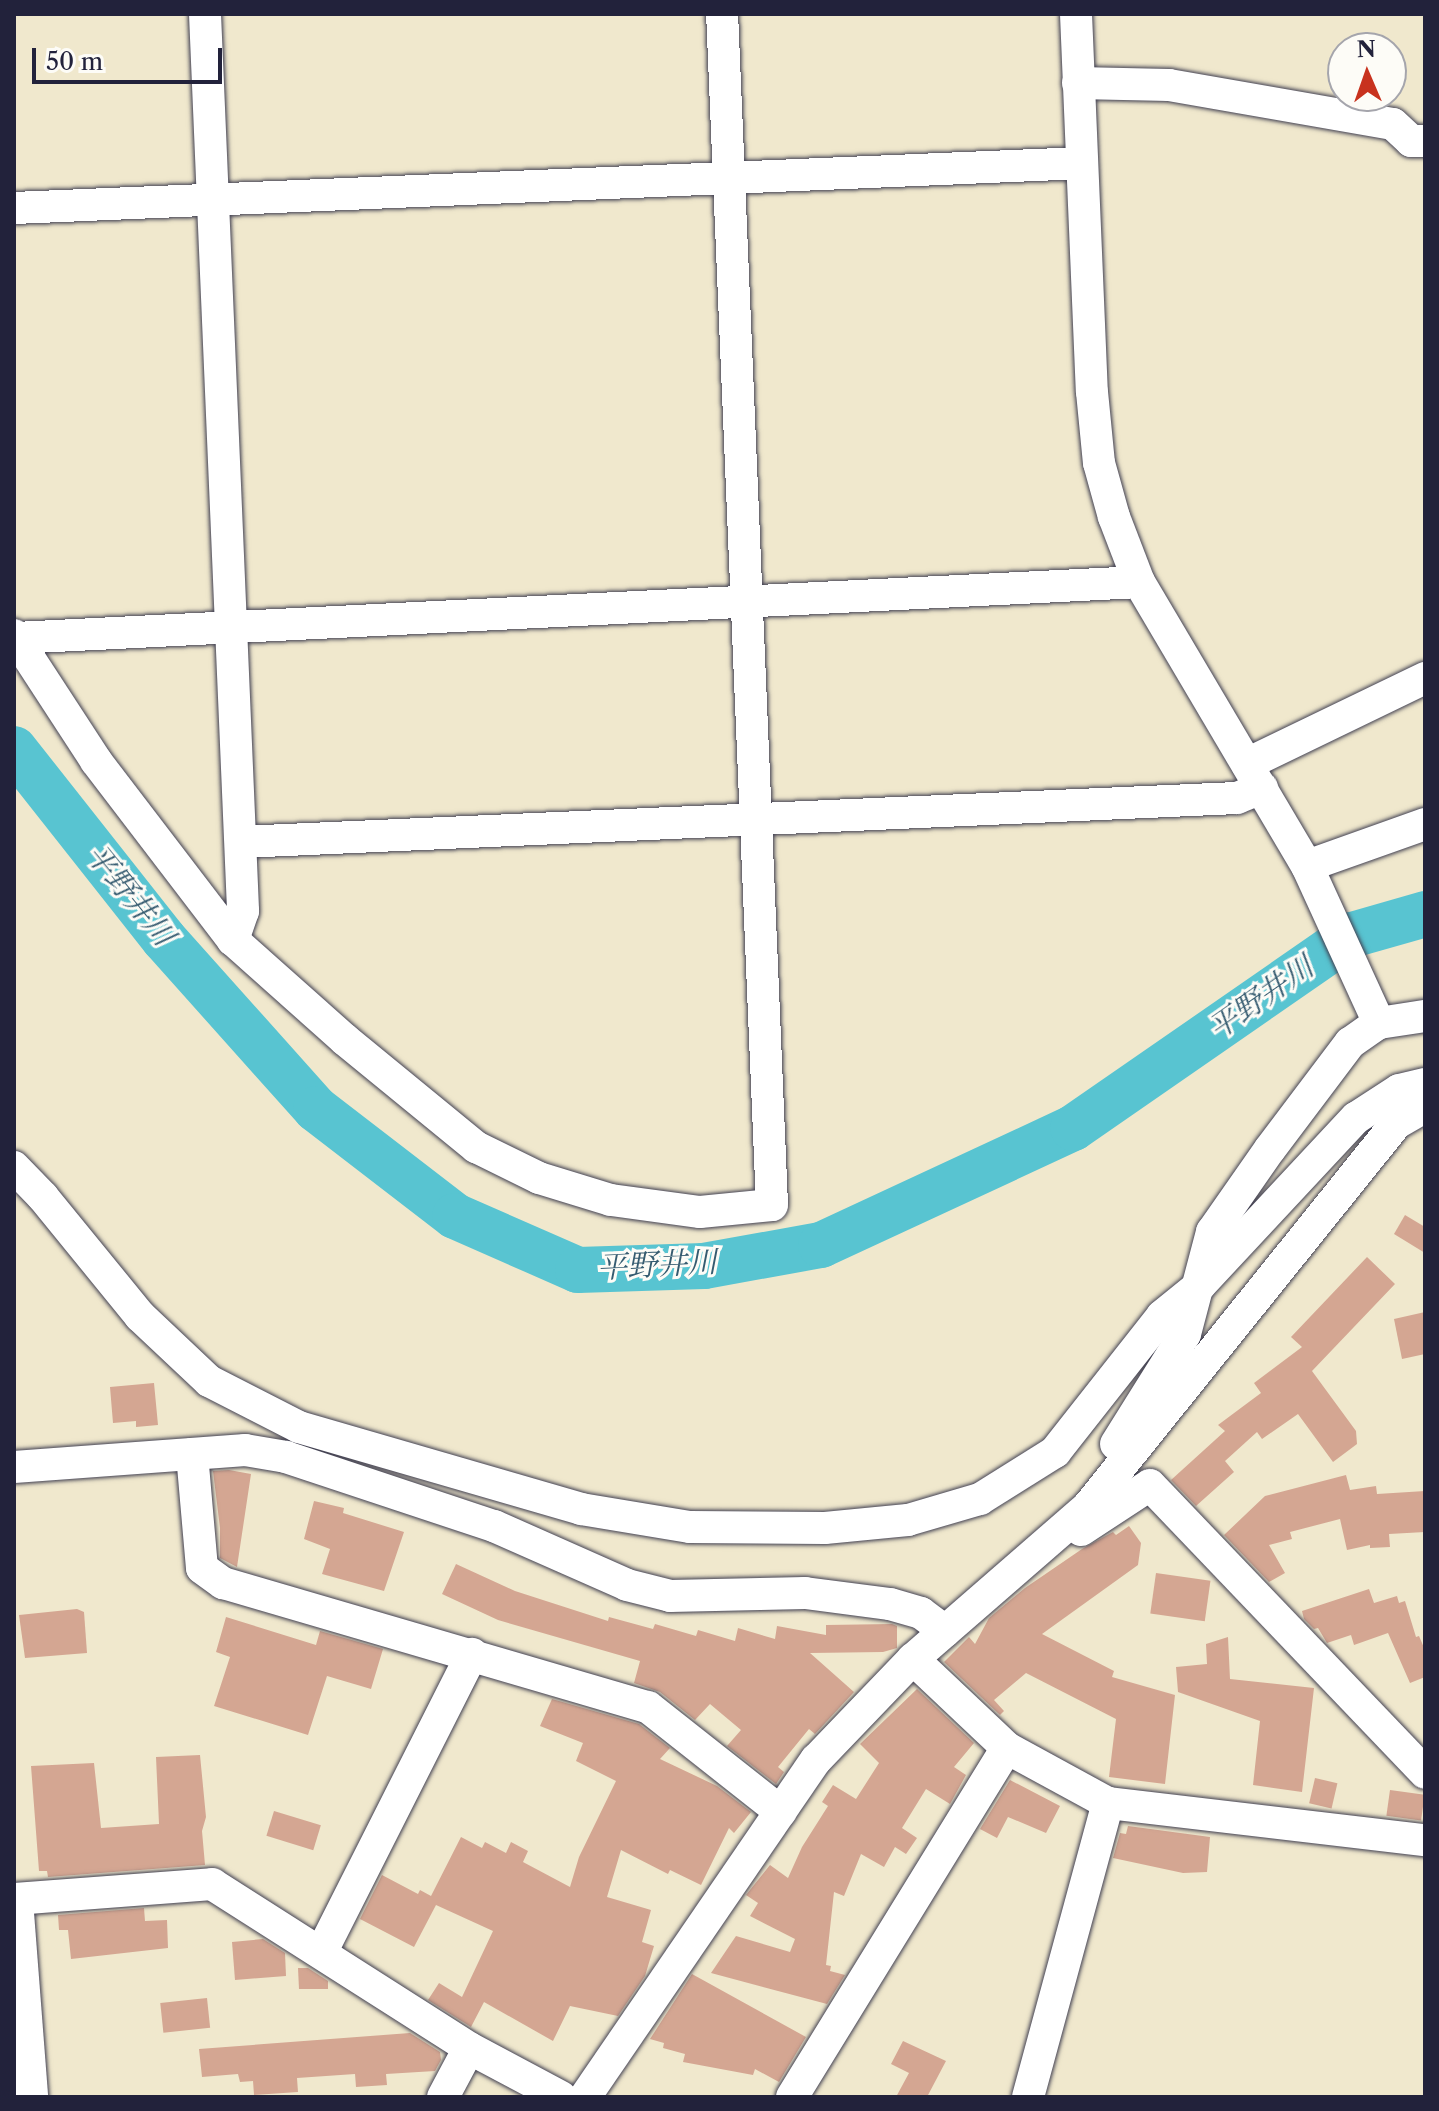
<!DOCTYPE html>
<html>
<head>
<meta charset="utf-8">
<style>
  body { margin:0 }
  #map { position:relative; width:1439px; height:2111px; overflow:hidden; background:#f0e8cd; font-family:"Libre Caslon Text","Noto Serif JP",serif }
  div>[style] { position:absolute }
  .river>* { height:46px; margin:-23px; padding:0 23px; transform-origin:23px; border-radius:23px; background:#58c4d1 }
  .building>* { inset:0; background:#d4a692; transform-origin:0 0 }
  .roads { filter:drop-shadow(0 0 2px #414051) drop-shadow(0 0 2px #414051) }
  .minor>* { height:32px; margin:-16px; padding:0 16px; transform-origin:16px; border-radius:16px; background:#fff }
  .major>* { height:40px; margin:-20px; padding:0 20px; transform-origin:20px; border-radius:20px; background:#fff }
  span { translate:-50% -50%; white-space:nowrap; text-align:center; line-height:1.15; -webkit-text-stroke:6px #fdfcf7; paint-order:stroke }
  .water-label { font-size:30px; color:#355b70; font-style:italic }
  .frame { position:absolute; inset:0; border:16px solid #22223b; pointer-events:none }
  .north { position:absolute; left:1327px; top:32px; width:80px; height:80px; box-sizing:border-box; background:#fdfcf7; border:2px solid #a5a5ac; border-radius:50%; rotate:358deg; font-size:22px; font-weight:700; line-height:32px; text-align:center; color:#22223b }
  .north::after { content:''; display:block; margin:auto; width:28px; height:36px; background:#c8321e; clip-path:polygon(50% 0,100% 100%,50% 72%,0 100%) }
  .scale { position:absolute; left:32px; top:48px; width:190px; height:36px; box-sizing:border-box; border:4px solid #22223b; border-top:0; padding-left:10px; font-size:24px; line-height:28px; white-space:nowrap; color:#22223b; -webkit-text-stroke:6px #fdfcf7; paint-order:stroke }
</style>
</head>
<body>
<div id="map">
  <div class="river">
    <div style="left:14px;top:749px;width:242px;rotate:51.7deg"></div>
    <div style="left:164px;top:939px;width:228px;rotate:48.2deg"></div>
    <div style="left:316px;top:1109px;width:175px;rotate:37.6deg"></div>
    <div style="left:455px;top:1216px;width:134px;rotate:23.7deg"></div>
    <div style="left:578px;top:1270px;width:126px;rotate:-1.8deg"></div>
    <div style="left:704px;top:1266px;width:119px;rotate:-10.2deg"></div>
    <div style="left:821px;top:1245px;width:278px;rotate:-24.9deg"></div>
    <div style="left:1073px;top:1128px;width:339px;rotate:-34.7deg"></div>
    <div style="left:1352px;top:935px;width:76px;rotate:-16deg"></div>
  </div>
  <div class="building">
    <div style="clip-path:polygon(1405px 1215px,1425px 1227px,1425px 1253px,1394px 1234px)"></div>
    <div style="clip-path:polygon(1367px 1257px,1395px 1284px,1312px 1371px,1356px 1431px,1357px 1444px,1333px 1462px,1298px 1414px,1262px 1439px,1257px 1432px,1225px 1461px,1234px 1472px,1196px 1506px,1171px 1480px,1225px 1431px,1218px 1425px,1261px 1393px,1254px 1383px,1302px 1347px,1291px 1337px)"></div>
    <div style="clip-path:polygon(1425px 1312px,1425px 1354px,1402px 1359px,1394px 1319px)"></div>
    <div style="clip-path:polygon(154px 1383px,158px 1425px,136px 1427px,136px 1421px,113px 1423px,110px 1387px)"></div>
    <div style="clip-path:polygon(229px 1470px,251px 1474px,237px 1567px,220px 1558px,220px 1528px,213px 1471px)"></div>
    <div style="clip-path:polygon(1346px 1475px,1350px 1490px,1376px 1486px,1377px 1494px,1425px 1491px,1425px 1532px,1389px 1534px,1390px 1547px,1370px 1548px,1370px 1545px,1347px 1550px,1340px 1519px,1290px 1532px,1292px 1539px,1269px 1545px,1285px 1573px,1269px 1582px,1224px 1535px,1265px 1496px)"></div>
    <div style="clip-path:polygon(314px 1501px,344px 1508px,343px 1513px,404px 1532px,384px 1591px,322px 1574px,330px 1549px,304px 1539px)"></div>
    <div style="clip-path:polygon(1129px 1526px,1141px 1543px,1138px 1565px,1042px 1634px,1114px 1671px,1112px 1677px,1175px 1695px,1165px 1784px,1109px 1777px,1116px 1719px,1026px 1673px,994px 1700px,1004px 1711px,1000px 1715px,944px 1662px,969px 1637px,975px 1644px,989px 1618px,1025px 1588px,1082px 1549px,1113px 1532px,1116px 1535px)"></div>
    <div style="clip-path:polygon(456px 1564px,515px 1591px,608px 1621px,609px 1617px,653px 1629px,655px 1624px,696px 1636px,698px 1630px,735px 1641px,738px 1628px,775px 1639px,777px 1626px,826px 1635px,826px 1625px,892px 1624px,897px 1626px,897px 1648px,883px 1652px,810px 1653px,854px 1692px,815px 1734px,809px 1729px,778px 1767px,784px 1772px,776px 1784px,727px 1746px,741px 1730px,710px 1704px,695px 1720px,660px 1692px,634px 1683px,640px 1661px,498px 1620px,442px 1594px)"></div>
    <div style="left:1156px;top:1573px;width:55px;height:41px;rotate:8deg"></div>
    <div style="clip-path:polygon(1369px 1589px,1374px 1603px,1397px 1596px,1399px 1603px,1405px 1601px,1416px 1637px,1419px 1636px,1425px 1650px,1425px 1677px,1410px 1683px,1388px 1633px,1354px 1645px,1351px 1635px,1327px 1643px,1318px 1628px,1314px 1629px,1304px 1619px,1302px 1611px)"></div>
    <div style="clip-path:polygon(77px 1609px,84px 1612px,87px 1653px,25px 1658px,19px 1615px)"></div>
    <div style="clip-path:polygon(226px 1617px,316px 1645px,320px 1631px,383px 1649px,371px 1689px,327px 1676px,308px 1735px,214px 1706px,230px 1657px,216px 1652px)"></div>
    <div style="clip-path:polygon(1228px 1637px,1230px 1679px,1314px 1688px,1302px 1792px,1253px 1785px,1260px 1721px,1178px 1692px,1176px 1667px,1207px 1664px,1206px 1644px)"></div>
    <div style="clip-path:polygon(917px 1689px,974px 1743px,954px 1767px,966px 1775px,950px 1804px,926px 1789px,902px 1828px,917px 1838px,906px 1854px,895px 1847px,884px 1867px,861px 1854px,844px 1896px,834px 1892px,826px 1965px,831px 1966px,830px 1971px,845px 1975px,827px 2004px,711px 1973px,736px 1936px,790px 1952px,795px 1939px,750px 1916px,758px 1903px,746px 1895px,770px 1865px,788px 1878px,802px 1847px,828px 1806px,822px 1802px,833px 1785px,856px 1799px,879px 1763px,860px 1744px)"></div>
    <div style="clip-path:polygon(552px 1699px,639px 1724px,670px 1748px,660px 1759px,717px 1786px,751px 1812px,734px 1833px,729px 1828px,701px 1885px,670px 1870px,668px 1874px,621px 1850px,607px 1897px,651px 1910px,642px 1942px,654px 1946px,645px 1976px,618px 2016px,570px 2006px,553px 2041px,484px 2002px,471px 2027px,428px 2000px,439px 1983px,462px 1997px,493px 1931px,436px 1905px,414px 1947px,360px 1919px,382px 1875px,418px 1894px,420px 1890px,431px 1896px,461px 1837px,482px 1848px,485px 1842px,506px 1853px,511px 1842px,528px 1851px,523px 1862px,570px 1887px,579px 1857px,616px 1781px,576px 1761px,583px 1743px,540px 1726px)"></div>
    <div style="clip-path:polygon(200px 1755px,206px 1817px,202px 1831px,205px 1865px,48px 1877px,47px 1871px,39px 1871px,31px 1766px,94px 1763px,101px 1828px,159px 1824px,156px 1757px)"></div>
    <div style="left:1315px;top:1778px;width:23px;height:26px;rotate:13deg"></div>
    <div style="clip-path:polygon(1010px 1780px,1060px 1806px,1046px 1833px,1008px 1817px,997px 1838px,980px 1829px)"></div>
    <div style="left:1390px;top:1790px;width:35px;height:26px;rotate:8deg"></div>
    <div style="left:274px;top:1811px;width:49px;height:26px;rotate:17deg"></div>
    <div style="clip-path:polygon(1128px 1826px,1210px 1837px,1207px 1872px,1183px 1873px,1113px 1858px,1120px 1833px,1126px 1834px)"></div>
    <div style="clip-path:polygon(144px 1908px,145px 1921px,167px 1920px,168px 1948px,71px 1959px,68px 1930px,59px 1930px,58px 1915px)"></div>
    <div style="clip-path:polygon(263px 1939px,285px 1953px,286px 1976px,235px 1980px,232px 1942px)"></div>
    <div style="clip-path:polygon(298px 1968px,308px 1968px,328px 1981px,328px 1989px,299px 1989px)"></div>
    <div style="clip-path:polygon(692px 1974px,806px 2037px,779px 2082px,755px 2069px,753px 2075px,683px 2062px,685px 2054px,663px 2048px,664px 2043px,650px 2039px)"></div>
    <div style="left:207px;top:1998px;width:30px;height:47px;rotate:84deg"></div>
    <div style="clip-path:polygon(410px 2033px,440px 2052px,441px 2060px,435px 2071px,386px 2074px,387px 2085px,356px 2087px,355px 2074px,297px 2078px,298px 2092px,254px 2095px,253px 2081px,240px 2082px,238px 2074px,202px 2077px,199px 2049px)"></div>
    <div style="clip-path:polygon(903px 2041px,946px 2061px,927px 2097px,896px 2097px,909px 2073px,891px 2064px)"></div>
  </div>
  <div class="roads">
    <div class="minor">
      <div style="left:205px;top:14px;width:898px;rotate:87.57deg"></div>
      <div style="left:243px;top:911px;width:31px;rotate:109deg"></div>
      <div style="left:1076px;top:14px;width:378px;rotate:87.6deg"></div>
      <div style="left:1092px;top:392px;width:71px;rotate:84.4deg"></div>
      <div style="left:1099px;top:463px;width:56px;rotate:74.5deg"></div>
      <div style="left:1114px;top:517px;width:70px;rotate:69deg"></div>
      <div style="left:1139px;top:582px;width:330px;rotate:59.4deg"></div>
      <div style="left:1307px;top:866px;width:173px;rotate:65.4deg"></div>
      <div style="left:1078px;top:83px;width:91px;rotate:1.3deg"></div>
      <div style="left:1169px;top:85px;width:227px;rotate:9.9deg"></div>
      <div style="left:1393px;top:124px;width:25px;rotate:43deg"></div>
      <div style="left:1411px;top:141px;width:14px"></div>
      <div style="left:14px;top:208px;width:1069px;rotate:-2.41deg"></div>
      <div style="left:14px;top:635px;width:150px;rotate:56.9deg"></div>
      <div style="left:96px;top:761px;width:225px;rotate:52.6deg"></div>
      <div style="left:233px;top:940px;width:149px;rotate:41.7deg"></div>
      <div style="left:344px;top:1039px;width:171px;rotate:39.3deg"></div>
      <div style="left:476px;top:1147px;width:70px;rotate:26.2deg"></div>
      <div style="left:539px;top:1178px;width:75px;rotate:17deg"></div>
      <div style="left:611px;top:1200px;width:90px;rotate:7.7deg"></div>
      <div style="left:700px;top:1212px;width:72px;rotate:-5.6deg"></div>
      <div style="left:772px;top:1205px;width:1192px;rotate:-92.4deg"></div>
      <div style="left:15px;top:638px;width:1125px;rotate:-2.85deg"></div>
      <div style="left:1247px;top:764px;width:198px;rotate:-25.8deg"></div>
      <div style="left:241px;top:842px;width:997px;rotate:-2.53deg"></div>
      <div style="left:1237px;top:798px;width:27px;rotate:-22deg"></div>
      <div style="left:1307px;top:866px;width:125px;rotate:-19.6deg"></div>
      <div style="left:14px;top:1167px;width:42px;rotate:46deg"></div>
      <div style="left:43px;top:1197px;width:154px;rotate:50.8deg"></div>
      <div style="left:140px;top:1316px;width:95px;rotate:43.3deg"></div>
      <div style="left:209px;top:1381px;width:101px;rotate:27.1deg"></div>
      <div style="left:299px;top:1427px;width:294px;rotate:16.2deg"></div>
      <div style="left:581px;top:1509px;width:110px;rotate:9.4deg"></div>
      <div style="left:690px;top:1527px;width:135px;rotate:0.4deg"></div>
      <div style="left:825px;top:1528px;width:83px;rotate:-5.5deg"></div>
      <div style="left:908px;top:1520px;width:75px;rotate:-16.3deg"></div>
      <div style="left:980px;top:1499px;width:89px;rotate:-32.1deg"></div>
      <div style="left:1055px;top:1452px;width:173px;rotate:-51.8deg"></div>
      <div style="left:1162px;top:1316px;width:49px;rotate:-39.2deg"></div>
      <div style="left:1200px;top:1285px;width:229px;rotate:-47deg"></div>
      <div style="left:1356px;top:1118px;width:51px;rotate:-33.1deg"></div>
      <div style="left:1399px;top:1090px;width:27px;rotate:-13deg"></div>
      <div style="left:1116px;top:1444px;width:130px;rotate:-57.9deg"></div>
      <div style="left:1185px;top:1334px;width:106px;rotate:-75.2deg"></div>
      <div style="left:1212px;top:1232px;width:101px;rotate:-55.1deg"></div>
      <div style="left:1270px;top:1149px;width:133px;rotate:-53deg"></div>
      <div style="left:1350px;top:1043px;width:35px;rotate:-35deg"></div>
      <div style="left:1379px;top:1023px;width:47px;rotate:-8.7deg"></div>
      <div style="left:192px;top:1454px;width:114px;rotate:85deg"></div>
      <div style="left:202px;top:1568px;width:26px;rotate:36deg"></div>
      <div style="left:223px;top:1583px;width:443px;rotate:16.3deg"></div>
      <div style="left:648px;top:1707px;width:169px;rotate:38.3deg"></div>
      <div style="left:14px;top:1467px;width:232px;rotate:-4.2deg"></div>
      <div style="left:245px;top:1450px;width:42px;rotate:9.7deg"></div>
      <div style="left:286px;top:1457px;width:219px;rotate:18.4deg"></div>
      <div style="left:494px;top:1526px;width:145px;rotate:23.9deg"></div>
      <div style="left:627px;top:1585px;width:44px;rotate:14.3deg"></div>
      <div style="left:670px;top:1596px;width:135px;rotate:-1.3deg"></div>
      <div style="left:805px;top:1593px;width:86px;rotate:7.4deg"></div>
      <div style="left:890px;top:1604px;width:32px;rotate:16deg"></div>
      <div style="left:921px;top:1613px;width:30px;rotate:37deg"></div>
      <div style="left:1081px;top:1530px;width:82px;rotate:-33.1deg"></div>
      <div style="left:1150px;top:1485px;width:398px;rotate:46.3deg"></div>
      <div style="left:913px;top:1659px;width:129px;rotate:43.4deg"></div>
      <div style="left:1007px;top:1748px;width:115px;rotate:28.6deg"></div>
      <div style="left:1108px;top:1803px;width:319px;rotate:6.7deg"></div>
      <div style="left:14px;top:1899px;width:199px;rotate:-4.3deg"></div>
      <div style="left:212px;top:1884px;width:305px;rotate:32.5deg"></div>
      <div style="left:469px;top:2048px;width:104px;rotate:28deg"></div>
      <div style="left:322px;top:1951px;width:333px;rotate:-63.2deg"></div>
      <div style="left:443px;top:2097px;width:55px;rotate:-62deg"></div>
      <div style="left:585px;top:2097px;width:409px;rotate:-55.6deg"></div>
      <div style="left:816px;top:1760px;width:140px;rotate:-46.2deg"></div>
      <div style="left:913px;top:1659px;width:230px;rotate:-41deg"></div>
      <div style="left:1087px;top:1508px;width:494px;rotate:-51.2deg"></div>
      <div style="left:1397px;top:1123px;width:32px;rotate:-30deg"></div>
      <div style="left:792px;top:2097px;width:410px;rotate:-58.4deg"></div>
      <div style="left:1028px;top:2097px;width:305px;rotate:-74.8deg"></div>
    </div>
    <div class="major">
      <div style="left:14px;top:1913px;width:185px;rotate:85.6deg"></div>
    </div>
  </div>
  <div class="water-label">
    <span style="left:130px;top:895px;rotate:51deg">平野井川</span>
    <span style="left:1261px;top:998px;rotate:-35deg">平野井川</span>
    <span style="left:657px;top:1265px;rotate:-3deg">平野井川</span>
  </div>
  <div class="frame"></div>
  <div class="north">N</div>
  <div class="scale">50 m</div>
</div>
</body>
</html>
